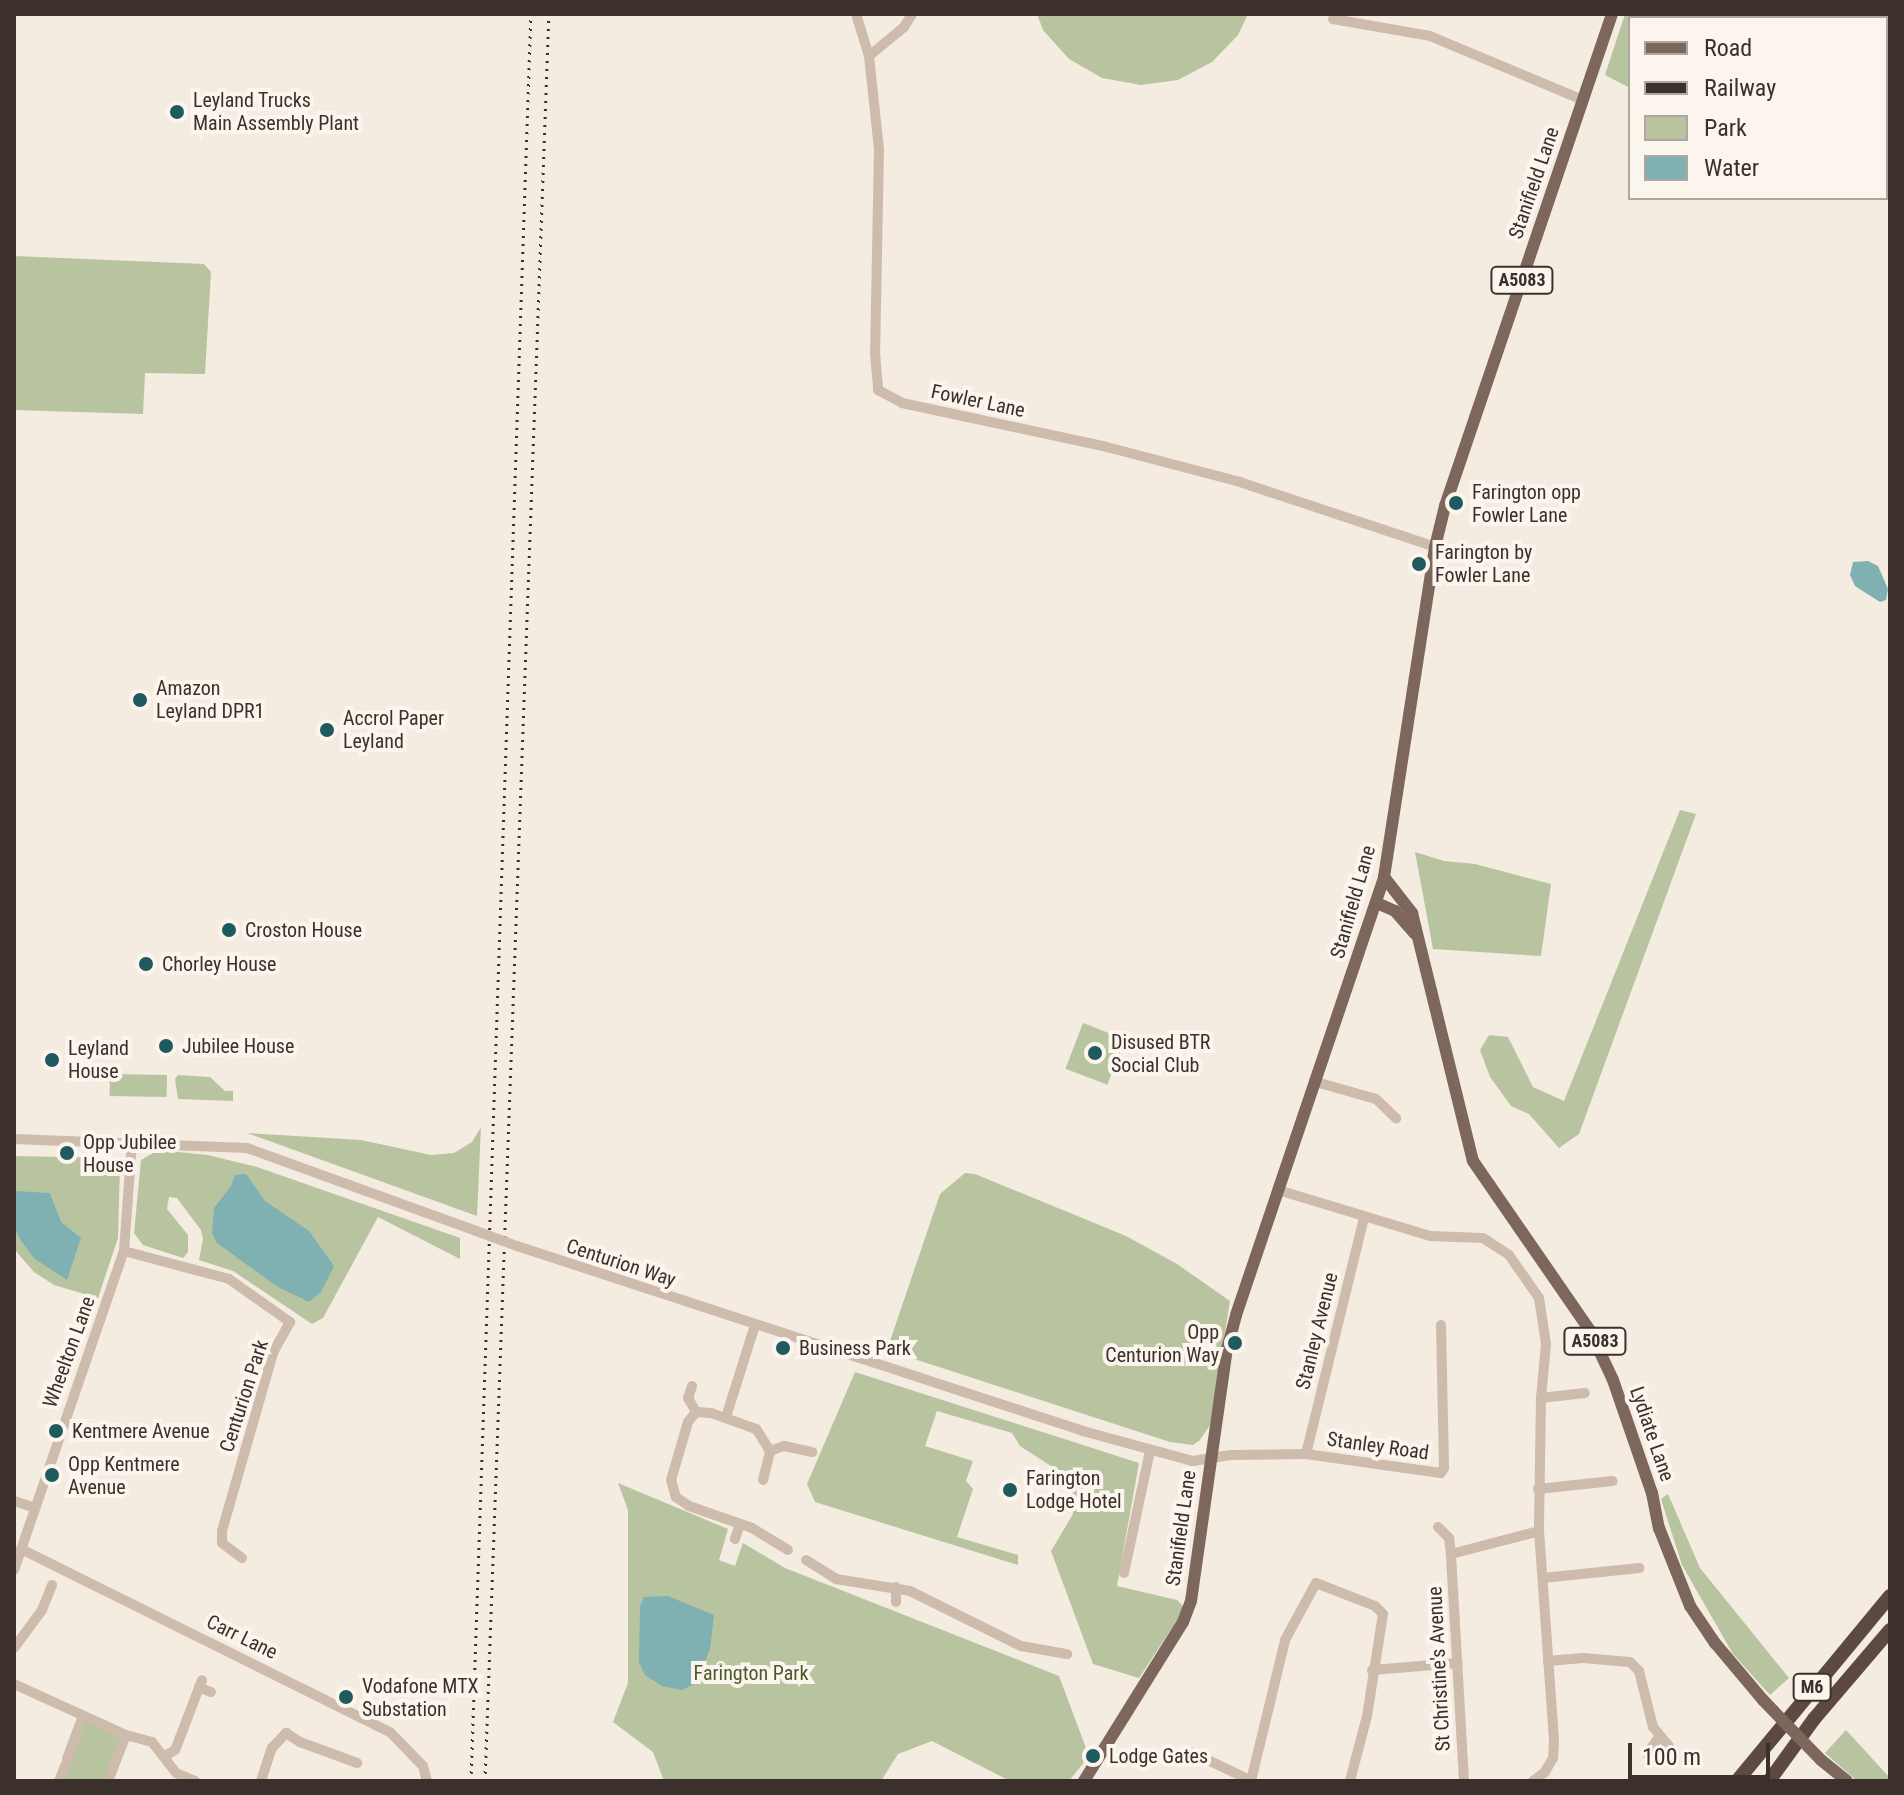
<!DOCTYPE html>
<html>
<head>
<meta charset="utf-8">
<style>
  body { margin:0 }
  #map { position:relative; width:1904px; height:1795px; overflow:hidden; background:#f4ebe1; font-family:"Roboto Condensed",sans-serif }
  div>[style] { position:absolute }
  .green>* { inset:0; background:#b8c4a0; transform-origin:0 0 }
  .water>* { inset:0; background:#7fb0b2 }
  .minor>* { height:10px; margin:-5px; padding:0 5px; transform-origin:5px; border-radius:5px; background:#cdbbac }
  .major>* { height:12px; margin:-6px; padding:0 6px; transform-origin:6px; border-radius:6px; background:#7d675c }
  .highway>* { height:14px; margin:-7px; padding:0 7px; transform-origin:7px; border-radius:7px; background:#5c4a42 }
  .rail>* { height:3px; margin-top:-1.5px; transform-origin:0; background:repeating-linear-gradient(90deg,#3b302b 0 2px,transparent 0 8px) }
  .minor-bridge>* { height:10px; margin:-5px; padding:0 5px; transform-origin:5px; border-radius:5px; background:#cdbbac }
  .major-bridge>* { height:12px; margin:-6px; padding:0 6px; transform-origin:6px; border-radius:6px; background:#7d675c }
  .dots>* { width:22px; height:22px; translate:-50% -50%; box-sizing:border-box; border:4px solid #fbf5ee; border-radius:50% }
  span { translate:-50% -50%; white-space:nowrap; text-align:center; line-height:1.15; -webkit-text-stroke:8px #fbf5ee; paint-order:stroke }
  .shield-label span { padding:2px 6px; background:#fbf5ee; border:2px solid; border-radius:6px; -webkit-text-stroke-width:0 }
  .shield-label { font-size:18px; color:#3b302b; font-weight:700 }
  .poi-label { font-size:20px; color:#3b302b }
  .left { translate:0 -50%; text-align:left }
  .right { translate:-100% -50%; text-align:right }
  .street-label { font-size:20px; color:#3b302b }
  .park-label { font-size:20px; color:#4a5a2e }
  .frame { position:absolute; inset:0; border:16px solid #3b302b; pointer-events:none }
  .legend { position:absolute; left:1628px; top:16px; width:260px; height:184px; box-sizing:border-box; background:#fbf5ee; border:2px solid #aea6a0; margin:0; padding:10px 14px; list-style:none; font-size:24px; color:#3b302b }
  .legend li { display:flex; align-items:center; gap:16px; height:40px }
  .legend b { width:40px; border:2px solid #aea6a0 }
  .scale { position:absolute; left:1628px; top:1743px; width:142px; height:36px; box-sizing:border-box; border:4px solid #3b302b; border-top:0; padding-left:10px; font-size:24px; line-height:28px; white-space:nowrap; color:#3b302b; -webkit-text-stroke:6px #fbf5ee; paint-order:stroke }
</style>
</head>
<body>
<div id="map">
  <div class="green">
    <div style="clip-path:polygon(1037px 14px,1248px 14px,1238px 35px,1212px 62px,1178px 80px,1141px 85px,1102px 78px,1069px 59px,1043px 30px)"></div>
    <div style="clip-path:polygon(1625px 14px,1768px 14px,1771px 18px,1630px 18px,1630px 88px,1605px 75px)"></div>
    <div style="clip-path:polygon(14px 256px,204px 264px,211px 272px,205px 374px,145px 373px,143px 414px,14px 410px)"></div>
    <div style="clip-path:polygon(1680px 810px,1696px 814px,1579px 1134px,1559px 1148px,1529px 1114px,1511px 1106px,1490px 1077px,1480px 1050px,1489px 1035px,1508px 1037px,1533px 1087px,1564px 1101px)"></div>
    <div style="clip-path:polygon(1415px 852px,1444px 861px,1475px 864px,1551px 884px,1541px 956px,1433px 949px)"></div>
    <div style="left:1083px;top:1023px;width:45px;height:49px;rotate:21deg"></div>
    <div style="left:110px;top:1074px;width:57px;height:22px;rotate:1deg"></div>
    <div style="clip-path:polygon(178px 1075px,210px 1077px,225px 1091px,233px 1091px,233px 1101px,178px 1099px,175px 1079px)"></div>
    <div style="clip-path:polygon(481px 1127px,477px 1216px,247px 1133px,361px 1140px,431px 1155px,454px 1153px,472px 1142px)"></div>
    <div style="clip-path:polygon(167px 1151px,208px 1155px,257px 1167px,460px 1238px,460px 1259px,378px 1217px,323px 1318px,312px 1324px,233px 1271px,199px 1260px,203px 1239px,201px 1230px,177px 1198px,169px 1197px,167px 1209px,188px 1235px,188px 1252px,183px 1258px,143px 1245px,134px 1233px,141px 1160px,155px 1152px)"></div>
    <div style="clip-path:polygon(14px 1156px,115px 1158px,120px 1164px,118px 1238px,98px 1298px,54px 1285px,34px 1272px,14px 1249px)"></div>
    <div style="clip-path:polygon(965px 1173px,975px 1174px,1126px 1236px,1177px 1264px,1230px 1301px,1210px 1425px,1200px 1440px,1193px 1445px,1170px 1442px,896px 1353px,889px 1344px,940px 1194px)"></div>
    <div style="clip-path:polygon(855px 1372px,1139px 1463px,1117px 1586px,1177px 1600px,1185px 1608px,1139px 1678px,1093px 1664px,1051px 1551px,1073px 1514px,1071px 1479px,1020px 1446px,1012px 1433px,937px 1411px,925px 1446px,973px 1461px,966px 1481px,973px 1489px,957px 1537px,1018px 1555px,1018px 1565px,815px 1502px,807px 1484px)"></div>
    <div style="clip-path:polygon(618px 1483px,728px 1529px,719px 1560px,735px 1566px,743px 1543px,785px 1568px,1059px 1676px,1089px 1756px,1069px 1781px,1010px 1781px,932px 1741px,898px 1754px,881px 1781px,664px 1781px,653px 1752px,613px 1722px,628px 1683px,628px 1510px)"></div>
    <div style="clip-path:polygon(1668px 1494px,1700px 1568px,1789px 1678px,1770px 1695px,1733px 1654px,1682px 1565px,1661px 1499px)"></div>
    <div style="clip-path:polygon(85px 1720px,123px 1736px,105px 1781px,63px 1781px)"></div>
    <div style="clip-path:polygon(1846px 1730px,1890px 1778px,1890px 1781px,1857px 1781px,1825px 1753px)"></div>
  </div>
  <div class="water">
    <div style="clip-path:polygon(1868px 561px,1878px 566px,1888px 589px,1886px 600px,1880px 602px,1855px 586px,1850px 575px,1853px 562px)"></div>
    <div style="clip-path:polygon(246px 1174px,265px 1201px,309px 1231px,334px 1266px,321px 1292px,309px 1302px,278px 1287px,217px 1243px,212px 1233px,214px 1208px,231px 1186px,235px 1175px)"></div>
    <div style="clip-path:polygon(14px 1191px,50px 1193px,61px 1222px,81px 1238px,67px 1280px,35px 1259px,21px 1241px,14px 1227px)"></div>
    <div style="clip-path:polygon(668px 1596px,714px 1615px,710px 1649px,696px 1683px,682px 1690px,662px 1686px,645px 1675px,639px 1662px,640px 1606px,644px 1597px)"></div>
  </div>
  <div class="minor">
    <div style="left:856px;top:14px;width:44px;rotate:72.8deg"></div>
    <div style="left:869px;top:56px;width:94px;rotate:83.9deg"></div>
    <div style="left:879px;top:149px;width:204px;rotate:91.1deg"></div>
    <div style="left:875px;top:353px;width:37px;rotate:85deg"></div>
    <div style="left:878px;top:390px;width:27px;rotate:28deg"></div>
    <div style="left:902px;top:403px;width:206px;rotate:12.1deg"></div>
    <div style="left:1103px;top:446px;width:142px;rotate:14.7deg"></div>
    <div style="left:1240px;top:482px;width:206px;rotate:18.4deg"></div>
    <div style="left:1778px;top:14px;width:4px;rotate:63deg"></div>
    <div style="left:1333px;top:19px;width:98px;rotate:9.9deg"></div>
    <div style="left:1430px;top:36px;width:166px;rotate:22.7deg"></div>
    <div style="left:869px;top:56px;width:45px;rotate:-39.6deg"></div>
    <div style="left:904px;top:27px;width:15px;rotate:-58deg"></div>
    <div style="left:1886px;top:109px;width:4px;rotate:14deg"></div>
    <div style="left:1316px;top:1082px;width:62px;rotate:15.8deg"></div>
    <div style="left:1376px;top:1099px;width:28px;rotate:44deg"></div>
    <div style="left:14px;top:1139px;width:233px;rotate:2.2deg"></div>
    <div style="left:247px;top:1148px;width:244px;rotate:19.9deg"></div>
    <div style="left:1278px;top:1190px;width:159px;rotate:16.8deg"></div>
    <div style="left:1430px;top:1236px;width:53px;rotate:2.2deg"></div>
    <div style="left:1483px;top:1238px;width:31px;rotate:33deg"></div>
    <div style="left:1509px;top:1255px;width:52px;rotate:55.1deg"></div>
    <div style="left:1539px;top:1298px;width:47px;rotate:81.3deg"></div>
    <div style="left:1546px;top:1344px;width:54px;rotate:95.3deg"></div>
    <div style="left:1541px;top:1398px;width:133px;rotate:90.9deg"></div>
    <div style="left:1539px;top:1531px;width:210px;rotate:85.9deg"></div>
    <div style="left:1554px;top:1740px;width:18px;rotate:93deg"></div>
    <div style="left:1553px;top:1758px;width:16px;rotate:120deg"></div>
    <div style="left:1545px;top:1772px;width:15px;rotate:143deg"></div>
    <div style="left:517px;top:1246px;width:595px;rotate:18.1deg"></div>
    <div style="left:1083px;top:1431px;width:114px;rotate:15.3deg"></div>
    <div style="left:1193px;top:1461px;width:38px;rotate:-9deg"></div>
    <div style="left:1231px;top:1455px;width:75px;rotate:-0.8deg"></div>
    <div style="left:1306px;top:1454px;width:136px;rotate:8deg"></div>
    <div style="left:1441px;top:1473px;width:6px;rotate:-59deg"></div>
    <div style="left:1444px;top:1468px;width:143px;rotate:-91.2deg"></div>
    <div style="left:124px;top:1251px;width:109px;rotate:14.9deg"></div>
    <div style="left:229px;top:1279px;width:75px;rotate:35.2deg"></div>
    <div style="left:290px;top:1322px;width:35px;rotate:119deg"></div>
    <div style="left:273px;top:1353px;width:185px;rotate:106deg"></div>
    <div style="left:222px;top:1531px;width:12px;rotate:90deg"></div>
    <div style="left:222px;top:1543px;width:25px;rotate:37deg"></div>
    <div style="left:692px;top:1386px;width:13px;rotate:108deg"></div>
    <div style="left:688px;top:1398px;width:16px;rotate:60deg"></div>
    <div style="left:1541px;top:1398px;width:44px;rotate:-6.5deg"></div>
    <div style="left:726px;top:1417px;width:96px;rotate:-72.5deg"></div>
    <div style="left:770px;top:1451px;width:15px;rotate:-20deg"></div>
    <div style="left:784px;top:1446px;width:29px;rotate:12deg"></div>
    <div style="left:1306px;top:1454px;width:244px;rotate:-76.2deg"></div>
    <div style="left:763px;top:1480px;width:30px;rotate:-76deg"></div>
    <div style="left:770px;top:1451px;width:26px;rotate:-122deg"></div>
    <div style="left:756px;top:1429px;width:48px;rotate:-160.4deg"></div>
    <div style="left:711px;top:1413px;width:15px;rotate:-176deg"></div>
    <div style="left:696px;top:1412px;width:13px;rotate:129deg"></div>
    <div style="left:688px;top:1422px;width:60px;rotate:106.3deg"></div>
    <div style="left:671px;top:1480px;width:18px;rotate:74deg"></div>
    <div style="left:676px;top:1497px;width:16px;rotate:35deg"></div>
    <div style="left:689px;top:1506px;width:67px;rotate:19.2deg"></div>
    <div style="left:752px;top:1528px;width:42px;rotate:31.4deg"></div>
    <div style="left:1538px;top:1489px;width:75px;rotate:-6.1deg"></div>
    <div style="left:14px;top:1501px;width:22px;rotate:18deg"></div>
    <div style="left:1438px;top:1527px;width:16px;rotate:45deg"></div>
    <div style="left:1449px;top:1538px;width:16px;rotate:83deg"></div>
    <div style="left:735px;top:1539px;width:16px;rotate:-72deg"></div>
    <div style="left:21px;top:1549px;width:412px;rotate:26.4deg"></div>
    <div style="left:390px;top:1732px;width:47px;rotate:45.9deg"></div>
    <div style="left:423px;top:1766px;width:16px;rotate:75deg"></div>
    <div style="left:806px;top:1560px;width:36px;rotate:32deg"></div>
    <div style="left:836px;top:1579px;width:75px;rotate:9.2deg"></div>
    <div style="left:910px;top:1591px;width:124px;rotate:26.4deg"></div>
    <div style="left:1021px;top:1646px;width:47px;rotate:9.9deg"></div>
    <div style="left:14px;top:1570px;width:337px;rotate:-71deg"></div>
    <div style="left:124px;top:1251px;width:110px;rotate:-85.8deg"></div>
    <div style="left:1124px;top:1573px;width:125px;rotate:-78deg"></div>
    <div style="left:1543px;top:1578px;width:97px;rotate:-5.9deg"></div>
    <div style="left:896px;top:1602px;width:15px;rotate:-90deg"></div>
    <div style="left:14px;top:1648px;width:47px;rotate:-53.6deg"></div>
    <div style="left:42px;top:1610px;width:27px;rotate:-68deg"></div>
    <div style="left:1548px;top:1661px;width:35px;rotate:-5deg"></div>
    <div style="left:1583px;top:1658px;width:47px;rotate:4.9deg"></div>
    <div style="left:1630px;top:1662px;width:13px;rotate:45deg"></div>
    <div style="left:1639px;top:1671px;width:58px;rotate:76deg"></div>
    <div style="left:1653px;top:1727px;width:26px;rotate:50deg"></div>
    <div style="left:1372px;top:1670px;width:86px;rotate:-4.7deg"></div>
    <div style="left:14px;top:1684px;width:123px;rotate:24.5deg"></div>
    <div style="left:126px;top:1735px;width:27px;rotate:15deg"></div>
    <div style="left:152px;top:1742px;width:39px;rotate:52deg"></div>
    <div style="left:176px;top:1773px;width:21px;rotate:23deg"></div>
    <div style="left:199px;top:1687px;width:13px;rotate:23deg"></div>
    <div style="left:1191px;top:1752px;width:68px;rotate:25.4deg"></div>
    <div style="left:1647px;top:1754px;width:21px;rotate:-55deg"></div>
    <div style="left:165px;top:1756px;width:12px;rotate:-31deg"></div>
    <div style="left:175px;top:1750px;width:11px;rotate:-68deg"></div>
    <div style="left:179px;top:1740px;width:64px;rotate:-69deg"></div>
    <div style="left:67px;top:1759px;width:46px;rotate:-69.6deg"></div>
    <div style="left:59px;top:1781px;width:18px;rotate:-68deg"></div>
    <div style="left:108px;top:1781px;width:49px;rotate:-68.6deg"></div>
    <div style="left:261px;top:1781px;width:35px;rotate:-72deg"></div>
    <div style="left:272px;top:1748px;width:21px;rotate:-47deg"></div>
    <div style="left:286px;top:1733px;width:17px;rotate:33deg"></div>
    <div style="left:300px;top:1742px;width:61px;rotate:20.2deg"></div>
    <div style="left:1251px;top:1781px;width:145px;rotate:-76.4deg"></div>
    <div style="left:1285px;top:1640px;width:65px;rotate:-61.5deg"></div>
    <div style="left:1316px;top:1583px;width:63px;rotate:21.3deg"></div>
    <div style="left:1375px;top:1606px;width:11px;rotate:45deg"></div>
    <div style="left:1383px;top:1614px;width:103px;rotate:98.9deg"></div>
    <div style="left:1367px;top:1716px;width:67px;rotate:104.7deg"></div>
    <div style="left:1464px;top:1781px;width:227px;rotate:-93.3deg"></div>
    <div style="left:1451px;top:1554px;width:91px;rotate:-14.6deg"></div>
  </div>
  <div class="major">
    <div style="left:1384px;top:877px;width:46px;rotate:52.1deg"></div>
    <div style="left:1412px;top:913px;width:255px;rotate:76.2deg"></div>
    <div style="left:1473px;top:1161px;width:204px;rotate:55.4deg"></div>
    <div style="left:1589px;top:1329px;width:56px;rotate:64.8deg"></div>
    <div style="left:1613px;top:1380px;width:120px;rotate:71deg"></div>
    <div style="left:1652px;top:1493px;width:36px;rotate:79deg"></div>
    <div style="left:1659px;top:1528px;width:84px;rotate:68.3deg"></div>
    <div style="left:1690px;top:1606px;width:45px;rotate:56deg"></div>
    <div style="left:1715px;top:1643px;width:75px;rotate:49.9deg"></div>
    <div style="left:1377px;top:903px;width:20px;rotate:24deg"></div>
    <div style="left:1395px;top:911px;width:30px;rotate:49deg"></div>
    <div style="left:1821px;top:1760px;width:33px;rotate:39deg"></div>
    <div style="left:1084px;top:1781px;width:187px;rotate:-58.1deg"></div>
    <div style="left:1183px;top:1622px;width:22px;rotate:-69deg"></div>
    <div style="left:1191px;top:1601px;width:255px;rotate:-81.9deg"></div>
    <div style="left:1227px;top:1349px;width:35px;rotate:-75deg"></div>
    <div style="left:1236px;top:1315px;width:462px;rotate:-71.3deg"></div>
    <div style="left:1384px;top:877px;width:334px;rotate:-81.2deg"></div>
    <div style="left:1435px;top:547px;width:42px;rotate:-76.3deg"></div>
    <div style="left:1445px;top:506px;width:520px;rotate:-71.25deg"></div>
  </div>
  <div class="highway">
    <div style="left:1737px;top:1781px;width:240px;rotate:-50.4deg"></div>
    <div style="left:1769px;top:1781px;width:77px;rotate:-54deg"></div>
    <div style="left:1814px;top:1719px;width:117px;rotate:-49.5deg"></div>
  </div>
  <div class="rail">
    <div style="left:471px;top:1781px;width:1768px;rotate:-88.06deg"></div>
    <div style="left:485px;top:1781px;width:1768px;rotate:-87.93deg"></div>
  </div>
  <div class="minor-bridge">
    <div style="left:476px;top:1231px;width:44px;rotate:20.1deg"></div>
  </div>
  <div class="major-bridge">
    <div style="left:1763px;top:1700px;width:83px;rotate:46deg"></div>
  </div>
  <div class="dots">
    <div style="left:177px;top:112px;background:#1f5a5e"></div>
    <div style="left:1456px;top:503px;background:#1f5a5e"></div>
    <div style="left:1419px;top:564px;background:#1f5a5e"></div>
    <div style="left:140px;top:700px;background:#1f5a5e"></div>
    <div style="left:327px;top:730px;background:#1f5a5e"></div>
    <div style="left:229px;top:930px;background:#1f5a5e"></div>
    <div style="left:146px;top:964px;background:#1f5a5e"></div>
    <div style="left:166px;top:1046px;background:#1f5a5e"></div>
    <div style="left:1095px;top:1053px;background:#1f5a5e"></div>
    <div style="left:52px;top:1060px;background:#1f5a5e"></div>
    <div style="left:67px;top:1153px;background:#1f5a5e"></div>
    <div style="left:1235px;top:1343px;background:#1f5a5e"></div>
    <div style="left:783px;top:1348px;background:#1f5a5e"></div>
    <div style="left:56px;top:1431px;background:#1f5a5e"></div>
    <div style="left:52px;top:1475px;background:#1f5a5e"></div>
    <div style="left:1010px;top:1490px;background:#1f5a5e"></div>
    <div style="left:346px;top:1697px;background:#1f5a5e"></div>
    <div style="left:1093px;top:1756px;background:#1f5a5e"></div>
  </div>
  <div class="shield-label">
    <span style="left:1522px;top:280px">A5083</span>
    <span style="left:1595px;top:1341px">A5083</span>
    <span style="left:1812px;top:1687px">M6</span>
  </div>
  <div class="poi-label">
    <span class="left" style="left:193px;top:112px">Leyland Trucks<br>Main Assembly Plant</span>
    <span class="left" style="left:1472px;top:504px">Farington opp<br>Fowler Lane</span>
    <span class="left" style="left:1435px;top:564px">Farington by<br>Fowler Lane</span>
    <span class="left" style="left:156px;top:700px">Amazon<br>Leyland DPR1</span>
    <span class="left" style="left:343px;top:730px">Accrol Paper<br>Leyland</span>
    <span class="left" style="left:245px;top:930px">Croston House</span>
    <span class="left" style="left:162px;top:964px">Chorley House</span>
    <span class="left" style="left:1111px;top:1054px">Disused BTR<br>Social Club</span>
    <span class="left" style="left:182px;top:1046px">Jubilee House</span>
    <span class="left" style="left:68px;top:1060px">Leyland<br>House</span>
    <span class="left" style="left:83px;top:1154px">Opp Jubilee<br>House</span>
    <span class="right" style="left:1219px;top:1344px">Opp<br>Centurion Way</span>
    <span class="left" style="left:799px;top:1348px">Business Park</span>
    <span class="left" style="left:72px;top:1431px">Kentmere Avenue</span>
    <span class="left" style="left:68px;top:1476px">Opp Kentmere<br>Avenue</span>
    <span class="left" style="left:1026px;top:1490px">Farington<br>Lodge Hotel</span>
    <span class="left" style="left:362px;top:1698px">Vodafone MTX<br>Substation</span>
    <span class="left" style="left:1109px;top:1756px">Lodge Gates</span>
  </div>
  <div class="street-label">
    <span style="left:1534px;top:183px;rotate:-71deg">Stanifield Lane</span>
    <span style="left:978px;top:401px;rotate:12deg">Fowler Lane</span>
    <span style="left:1353px;top:902px;rotate:-74deg">Stanifield Lane</span>
    <span style="left:621px;top:1263px;rotate:18deg">Centurion Way</span>
    <span style="left:1317px;top:1331px;rotate:-76deg">Stanley Avenue</span>
    <span style="left:69px;top:1352px;rotate:-70deg">Wheelton Lane</span>
    <span style="left:244px;top:1396px;rotate:-72deg">Centurion Park</span>
    <span style="left:1652px;top:1434px;rotate:71deg">Lydiate Lane</span>
    <span style="left:1378px;top:1446px;rotate:8deg">Stanley Road</span>
    <span style="left:1181px;top:1528px;rotate:-82deg">Stanifield Lane</span>
    <span style="left:242px;top:1637px;rotate:26deg">Carr Lane</span>
    <span style="left:1439px;top:1669px;rotate:-93deg">St Christine's Avenue</span>
  </div>
  <div class="park-label">
    <span style="left:751px;top:1673px">Farington Park</span>
  </div>
  <div class="frame"></div>
  <ul class="legend">
  <li><b style="height:10px;background:#7d675c"></b>Road</li>
  <li><b style="height:10px;background:#3b302b"></b>Railway</li>
  <li><b style="height:22px;background:#b8c4a0"></b>Park</li>
  <li><b style="height:22px;background:#7fb0b2"></b>Water</li>
  </ul>
  <div class="scale">100 m</div>
</div>
</body>
</html>
